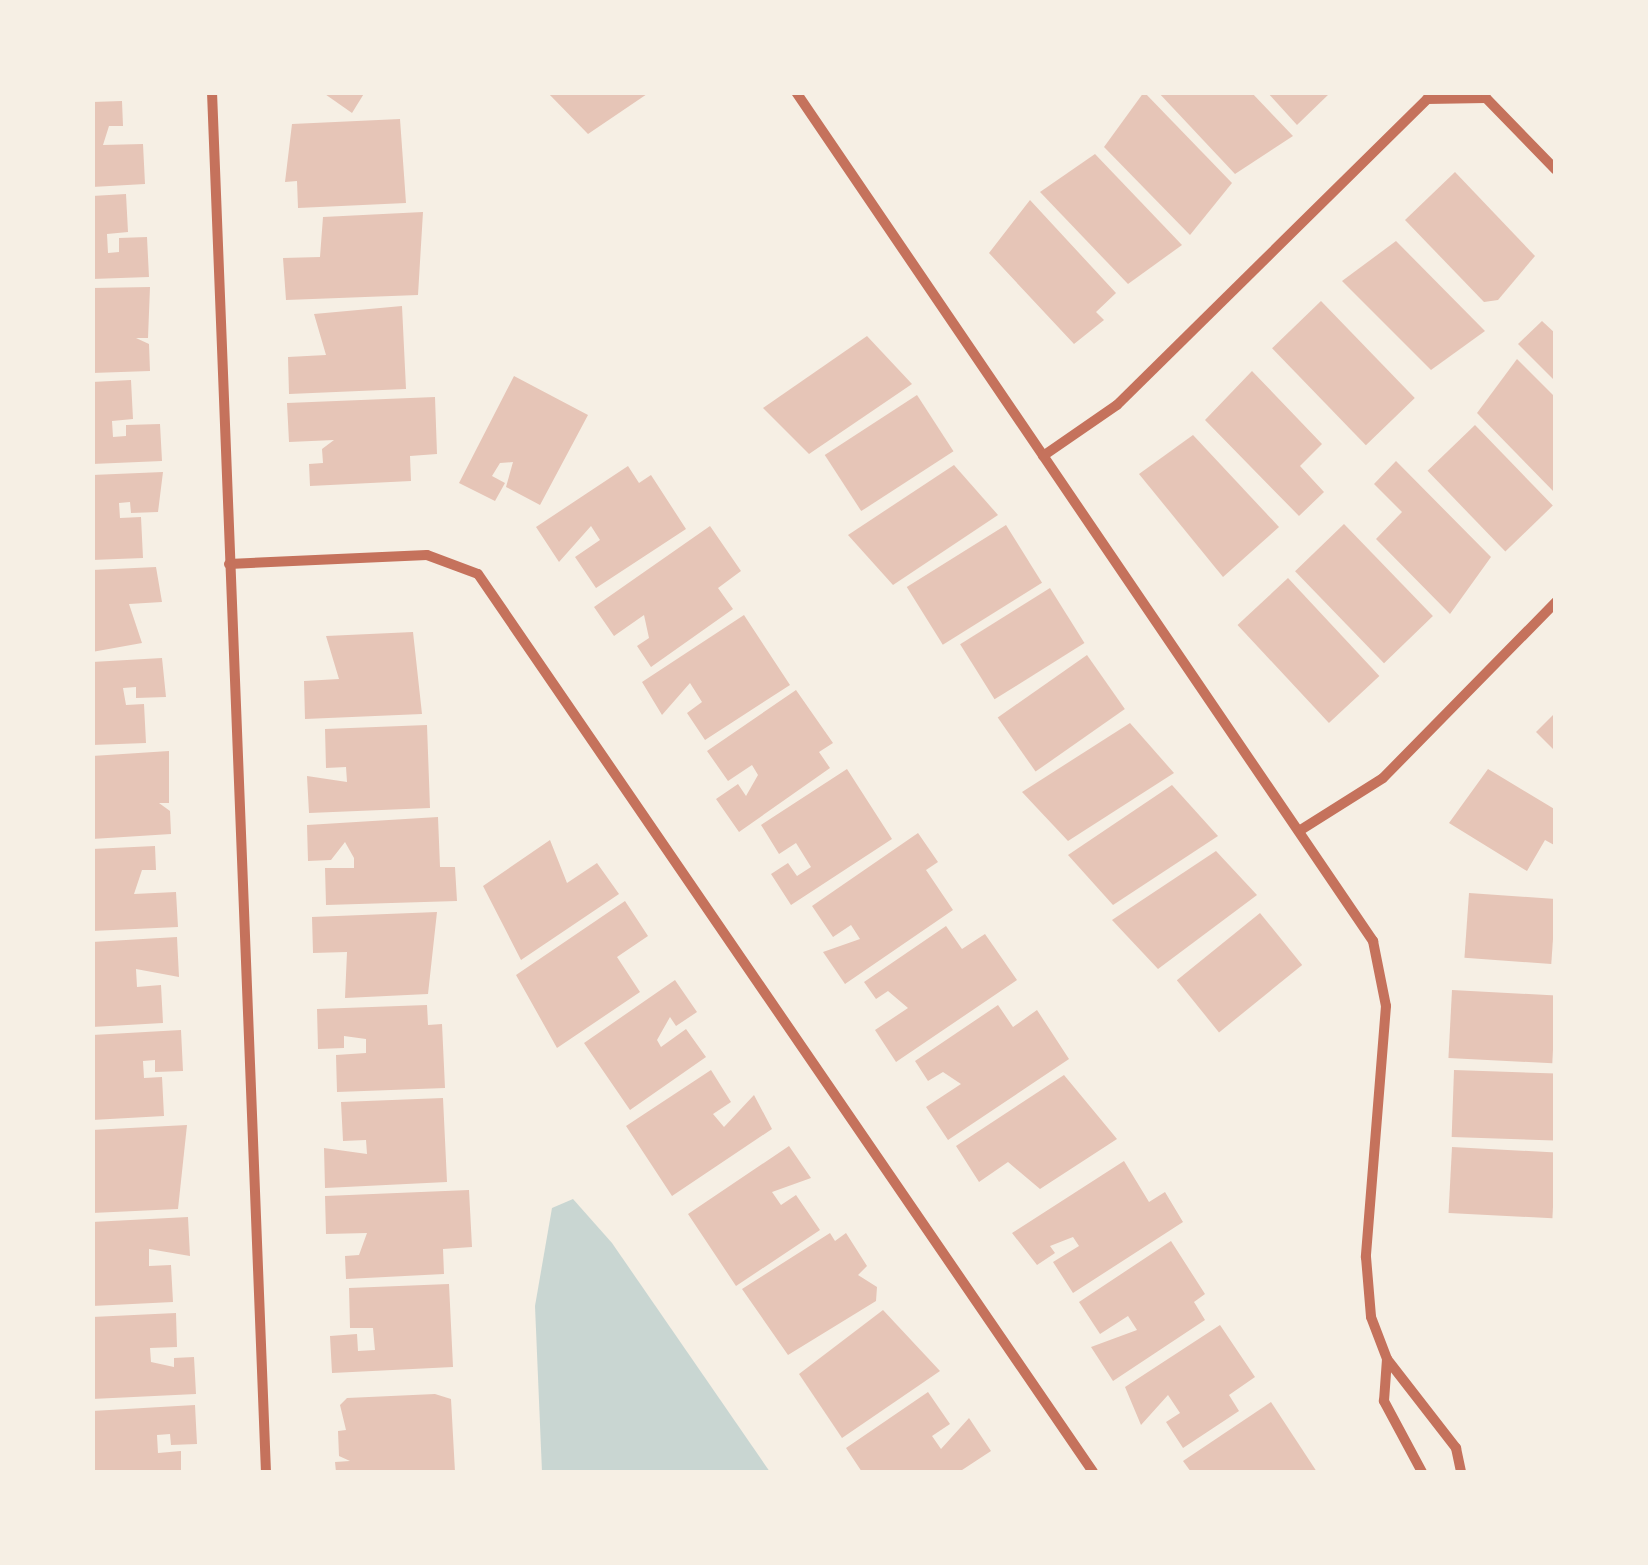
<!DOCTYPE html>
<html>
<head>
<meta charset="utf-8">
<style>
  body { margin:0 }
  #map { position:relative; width:1648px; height:1565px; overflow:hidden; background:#f6efe4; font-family:"Titillium Web",sans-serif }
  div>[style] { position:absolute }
  .water>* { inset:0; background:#c9d6d2 }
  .building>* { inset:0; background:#e6c5b7; transform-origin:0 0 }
  .minor>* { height:10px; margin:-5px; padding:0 5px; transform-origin:5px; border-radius:5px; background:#c5725c }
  span { translate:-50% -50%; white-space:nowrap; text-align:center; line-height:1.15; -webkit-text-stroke:10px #f6efe4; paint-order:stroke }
  .frame { position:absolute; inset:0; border:95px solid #f6efe4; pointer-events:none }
</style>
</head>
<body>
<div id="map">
  <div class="water">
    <div style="clip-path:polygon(573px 1199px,612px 1243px,770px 1472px,542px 1472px,535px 1306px,552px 1208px)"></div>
  </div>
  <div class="building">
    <div style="clip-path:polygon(322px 92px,365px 92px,352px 113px)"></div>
    <div style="clip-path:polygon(547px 92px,650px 92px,588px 134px)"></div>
    <div style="clip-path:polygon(1144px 92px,1232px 183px,1190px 235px,1104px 147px)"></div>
    <div style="clip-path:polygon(1158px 92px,1251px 92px,1293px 136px,1235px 174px)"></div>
    <div style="clip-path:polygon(1267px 92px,1331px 92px,1297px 125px)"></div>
    <div style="clip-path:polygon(122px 101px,123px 126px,109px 126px,103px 145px,143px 144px,145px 184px,92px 187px,92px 102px)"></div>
    <div style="clip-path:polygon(400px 119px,406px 203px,298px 208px,297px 181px,285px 182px,292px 124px)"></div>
    <div style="clip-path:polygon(1095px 154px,1182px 245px,1128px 284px,1040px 192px)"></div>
    <div style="clip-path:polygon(1455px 172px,1535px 256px,1498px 300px,1484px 302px,1405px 220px)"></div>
    <div style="clip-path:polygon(126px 194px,128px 232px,107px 234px,108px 253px,119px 252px,119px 238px,147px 237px,149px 277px,92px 279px,92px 196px)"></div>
    <div style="clip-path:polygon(1030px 200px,1116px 293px,1096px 312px,1104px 320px,1074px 344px,989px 253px)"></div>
    <div style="clip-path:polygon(423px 212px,418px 295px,286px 300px,283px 258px,320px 257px,323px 217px)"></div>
    <div style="clip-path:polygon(1396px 241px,1485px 331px,1431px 370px,1342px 281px)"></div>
    <div style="clip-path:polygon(150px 287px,148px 338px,136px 338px,149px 344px,150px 371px,92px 373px,92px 288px)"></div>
    <div style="left:1321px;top:301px;width:135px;height:68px;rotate:46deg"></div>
    <div style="clip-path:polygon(402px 306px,406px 389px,289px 394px,288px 357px,326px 355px,314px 314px)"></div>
    <div style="clip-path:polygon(1542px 321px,1556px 334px,1556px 382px,1518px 344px)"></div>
    <div style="clip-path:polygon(867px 336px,912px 384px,809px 454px,763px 408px)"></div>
    <div style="clip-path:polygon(1517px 359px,1556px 398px,1556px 494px,1477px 413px)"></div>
    <div style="clip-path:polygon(1252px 371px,1322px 444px,1300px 466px,1324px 492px,1299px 516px,1205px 420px)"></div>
    <div style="clip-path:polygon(514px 376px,588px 415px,540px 505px,506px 487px,513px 462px,500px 463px,492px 476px,505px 483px,495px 501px,459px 483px)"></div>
    <div style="clip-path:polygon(131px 380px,133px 419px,112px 421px,113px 437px,126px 436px,126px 425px,160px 424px,162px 461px,92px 464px,92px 382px)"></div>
    <div style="left:917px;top:395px;width:67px;height:110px;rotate:57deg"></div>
    <div style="clip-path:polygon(435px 397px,437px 454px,410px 456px,411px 481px,310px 486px,309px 464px,323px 463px,322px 449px,334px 440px,289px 442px,287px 403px)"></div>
    <div style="left:1475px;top:425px;width:112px;height:66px;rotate:46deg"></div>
    <div style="clip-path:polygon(1193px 435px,1279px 527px,1223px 577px,1139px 474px)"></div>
    <div style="clip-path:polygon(1396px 461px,1491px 557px,1450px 614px,1376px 539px,1402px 512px,1374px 484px)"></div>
    <div style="clip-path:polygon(954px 465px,998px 515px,893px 585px,848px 535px)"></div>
    <div style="clip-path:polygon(628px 466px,639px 483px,651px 475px,686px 529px,596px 588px,575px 557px,600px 540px,591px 526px,559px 562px,536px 527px)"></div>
    <div style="clip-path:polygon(163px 472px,158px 512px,131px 513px,130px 502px,119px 503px,120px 518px,141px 517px,143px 558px,92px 560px,92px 475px)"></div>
    <div style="left:1344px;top:524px;width:128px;height:68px;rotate:46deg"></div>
    <div style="left:1006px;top:525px;width:68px;height:117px;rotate:58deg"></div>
    <div style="clip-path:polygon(710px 526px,741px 571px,718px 588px,733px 609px,651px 667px,637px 646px,649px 638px,644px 615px,614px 636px,594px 607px)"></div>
    <div style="clip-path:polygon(156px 567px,162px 602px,129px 604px,142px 643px,92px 652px,92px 570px)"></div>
    <div style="left:1288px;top:578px;width:134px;height:69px;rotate:47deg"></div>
    <div style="left:1050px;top:588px;width:65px;height:106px;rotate:58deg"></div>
    <div style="clip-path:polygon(744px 615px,790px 685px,705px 740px,687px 713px,702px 702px,690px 683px,662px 715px,642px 682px)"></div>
    <div style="clip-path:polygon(413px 632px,422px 714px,305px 719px,304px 681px,339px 679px,326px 636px)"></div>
    <div style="left:1087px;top:655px;width:66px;height:109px;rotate:55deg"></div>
    <div style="clip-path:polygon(162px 658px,166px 697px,136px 698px,136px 687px,123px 688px,126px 705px,144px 704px,146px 743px,92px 745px,92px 662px)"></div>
    <div style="clip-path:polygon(796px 690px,833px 743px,819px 752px,830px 768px,739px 832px,716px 799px,738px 784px,746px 796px,758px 775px,752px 765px,728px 781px,707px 751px)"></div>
    <div style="clip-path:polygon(1556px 712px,1556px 752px,1536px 732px)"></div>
    <div style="clip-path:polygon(1130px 723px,1174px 773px,1068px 841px,1022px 792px)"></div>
    <div style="clip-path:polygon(427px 725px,430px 808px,309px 813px,307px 776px,347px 782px,346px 767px,326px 768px,325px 729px)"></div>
    <div style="clip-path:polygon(169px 751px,169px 803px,159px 803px,170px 811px,171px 834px,92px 839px,92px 756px)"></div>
    <div style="clip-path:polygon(847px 769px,892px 839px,791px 905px,771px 874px,788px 863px,797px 876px,811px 867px,796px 843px,779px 854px,761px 825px)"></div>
    <div style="clip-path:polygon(1488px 769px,1556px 810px,1556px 846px,1545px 840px,1527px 871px,1449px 823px)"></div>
    <div style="clip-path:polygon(1172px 785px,1218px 836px,1113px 905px,1068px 855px)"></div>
    <div style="clip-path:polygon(438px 817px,440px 867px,455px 867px,457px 901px,326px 905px,325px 868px,354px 868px,354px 858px,345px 842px,331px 860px,308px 861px,307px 825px)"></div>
    <div style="clip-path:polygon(918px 833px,938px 862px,926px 870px,953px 910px,845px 984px,823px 952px,860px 939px,851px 925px,833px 937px,812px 906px)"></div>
    <div style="clip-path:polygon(550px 840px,567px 883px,597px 863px,619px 894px,521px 960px,483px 886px)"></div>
    <div style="clip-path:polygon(155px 846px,156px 870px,142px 870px,134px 894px,176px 892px,178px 927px,92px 931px,92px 849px)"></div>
    <div style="clip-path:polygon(1216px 851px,1257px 895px,1158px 969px,1112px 920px)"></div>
    <div style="left:1469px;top:893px;width:87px;height:65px;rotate:4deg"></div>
    <div style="clip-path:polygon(625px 901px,648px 936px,617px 957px,640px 992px,557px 1048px,516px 975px)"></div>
    <div style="clip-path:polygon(437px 912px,428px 994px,345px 998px,347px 952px,313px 953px,312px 917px)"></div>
    <div style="left:1260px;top:913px;width:67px;height:107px;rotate:51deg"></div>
    <div style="clip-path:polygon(946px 926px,962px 949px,985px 934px,1017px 980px,896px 1062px,875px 1030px,908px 1008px,888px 991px,876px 999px,864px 982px)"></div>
    <div style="clip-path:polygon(177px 937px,179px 977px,136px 969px,137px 987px,161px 985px,163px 1023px,92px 1027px,92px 942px)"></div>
    <div style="clip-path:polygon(675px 980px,697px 1012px,676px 1026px,670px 1017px,657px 1040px,661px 1047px,686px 1029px,706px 1057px,630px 1110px,584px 1043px)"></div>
    <div style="left:1452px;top:990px;width:104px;height:68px;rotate:3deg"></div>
    <div style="clip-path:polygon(427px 1005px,428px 1025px,442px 1024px,445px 1088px,337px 1092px,336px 1055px,366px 1053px,366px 1039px,344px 1036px,344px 1048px,318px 1049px,317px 1009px)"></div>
    <div style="clip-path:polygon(998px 1005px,1013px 1027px,1037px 1010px,1069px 1059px,948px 1140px,926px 1107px,961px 1084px,943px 1072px,928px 1081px,915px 1061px)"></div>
    <div style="clip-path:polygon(181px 1030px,183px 1071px,155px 1072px,155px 1060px,143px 1061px,144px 1078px,162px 1077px,164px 1116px,92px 1120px,92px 1035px)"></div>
    <div style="clip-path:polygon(711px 1070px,731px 1102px,713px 1114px,724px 1127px,754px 1095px,772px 1129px,672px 1196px,626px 1126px)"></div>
    <div style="left:1454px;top:1070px;width:102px;height:67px;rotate:2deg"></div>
    <div style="clip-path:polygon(1064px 1075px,1117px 1139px,1040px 1189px,1008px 1162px,979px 1182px,956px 1146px)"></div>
    <div style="clip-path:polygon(443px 1098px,447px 1182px,325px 1188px,324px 1148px,367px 1154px,366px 1140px,343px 1141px,341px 1102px)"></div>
    <div style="clip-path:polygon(187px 1125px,178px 1209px,92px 1213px,92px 1130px)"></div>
    <div style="clip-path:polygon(789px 1146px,811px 1178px,772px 1192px,781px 1205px,796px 1195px,820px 1230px,736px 1286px,688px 1214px)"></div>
    <div style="left:1452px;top:1147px;width:104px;height:66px;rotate:3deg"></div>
    <div style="clip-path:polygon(1124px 1161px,1149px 1202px,1165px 1192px,1183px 1222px,1073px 1293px,1053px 1262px,1079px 1246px,1073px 1237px,1050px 1246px,1055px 1253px,1037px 1265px,1012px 1233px)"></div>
    <div style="clip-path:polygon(469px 1190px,472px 1247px,443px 1249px,444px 1274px,346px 1279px,345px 1256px,359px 1255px,367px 1233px,326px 1234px,325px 1196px)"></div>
    <div style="clip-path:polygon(188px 1217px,190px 1256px,149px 1249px,149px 1266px,171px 1265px,173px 1302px,92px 1306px,92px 1222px)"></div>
    <div style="clip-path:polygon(830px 1233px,835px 1241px,846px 1233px,867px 1266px,858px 1275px,877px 1287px,876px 1301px,788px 1355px,742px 1289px)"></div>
    <div style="clip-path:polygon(1171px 1241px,1205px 1294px,1194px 1302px,1205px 1320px,1113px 1381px,1091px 1347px,1137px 1330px,1128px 1316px,1100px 1334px,1079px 1302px)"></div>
    <div style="clip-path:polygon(449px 1284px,453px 1367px,332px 1373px,330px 1336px,357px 1334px,358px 1351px,375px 1350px,373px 1328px,350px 1328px,349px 1288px)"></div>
    <div style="clip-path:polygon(883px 1310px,940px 1371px,842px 1438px,799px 1374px)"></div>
    <div style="clip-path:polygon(176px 1313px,177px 1347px,150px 1348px,151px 1362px,174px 1367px,174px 1358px,194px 1357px,196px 1394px,92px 1399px,92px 1317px)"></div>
    <div style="clip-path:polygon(1220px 1325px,1255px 1377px,1229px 1395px,1239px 1411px,1183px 1448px,1166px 1422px,1180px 1413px,1168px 1395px,1141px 1425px,1125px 1387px)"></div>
    <div style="clip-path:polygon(928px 1392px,950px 1424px,932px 1436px,941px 1449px,969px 1418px,991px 1451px,959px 1472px,862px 1472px,846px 1448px)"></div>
    <div style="clip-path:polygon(435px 1394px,451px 1399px,455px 1472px,336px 1472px,335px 1462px,350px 1461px,339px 1456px,338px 1431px,346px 1430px,340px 1405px,347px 1398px)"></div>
    <div style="clip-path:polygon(1271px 1402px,1317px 1472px,1191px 1472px,1183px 1461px)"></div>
    <div style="clip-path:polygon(195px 1405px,197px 1444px,171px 1445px,170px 1434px,157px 1435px,158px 1453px,181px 1451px,181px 1472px,92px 1472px,92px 1411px)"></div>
  </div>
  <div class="minor">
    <div style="left:212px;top:92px;width:1381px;rotate:87.76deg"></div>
    <div style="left:796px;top:92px;width:1027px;rotate:55.8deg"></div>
    <div style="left:1373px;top:941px;width:66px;rotate:78.7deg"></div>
    <div style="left:1386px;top:1006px;width:252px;rotate:94.6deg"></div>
    <div style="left:1366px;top:1257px;width:60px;rotate:85.2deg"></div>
    <div style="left:1371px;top:1317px;width:45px;rotate:69.1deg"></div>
    <div style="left:1043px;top:456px;width:90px;rotate:-34.6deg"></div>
    <div style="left:1117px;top:405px;width:436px;rotate:-44.6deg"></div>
    <div style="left:1427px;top:99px;width:59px;rotate:-1deg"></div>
    <div style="left:1486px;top:98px;width:100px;rotate:45.8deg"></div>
    <div style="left:229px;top:564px;width:198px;rotate:-2.6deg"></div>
    <div style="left:427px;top:555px;width:54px;rotate:20.4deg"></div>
    <div style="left:478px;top:574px;width:1088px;rotate:55.59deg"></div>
    <div style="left:1299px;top:831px;width:99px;rotate:-32.2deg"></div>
    <div style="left:1383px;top:778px;width:247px;rotate:-45.5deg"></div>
    <div style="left:1422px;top:1472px;width:81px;rotate:-118.2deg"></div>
    <div style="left:1384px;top:1401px;width:42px;rotate:-85.9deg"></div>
    <div style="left:1387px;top:1359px;width:113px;rotate:52.2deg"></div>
    <div style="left:1456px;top:1448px;width:25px;rotate:78deg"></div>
  </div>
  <div class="frame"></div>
</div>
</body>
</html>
